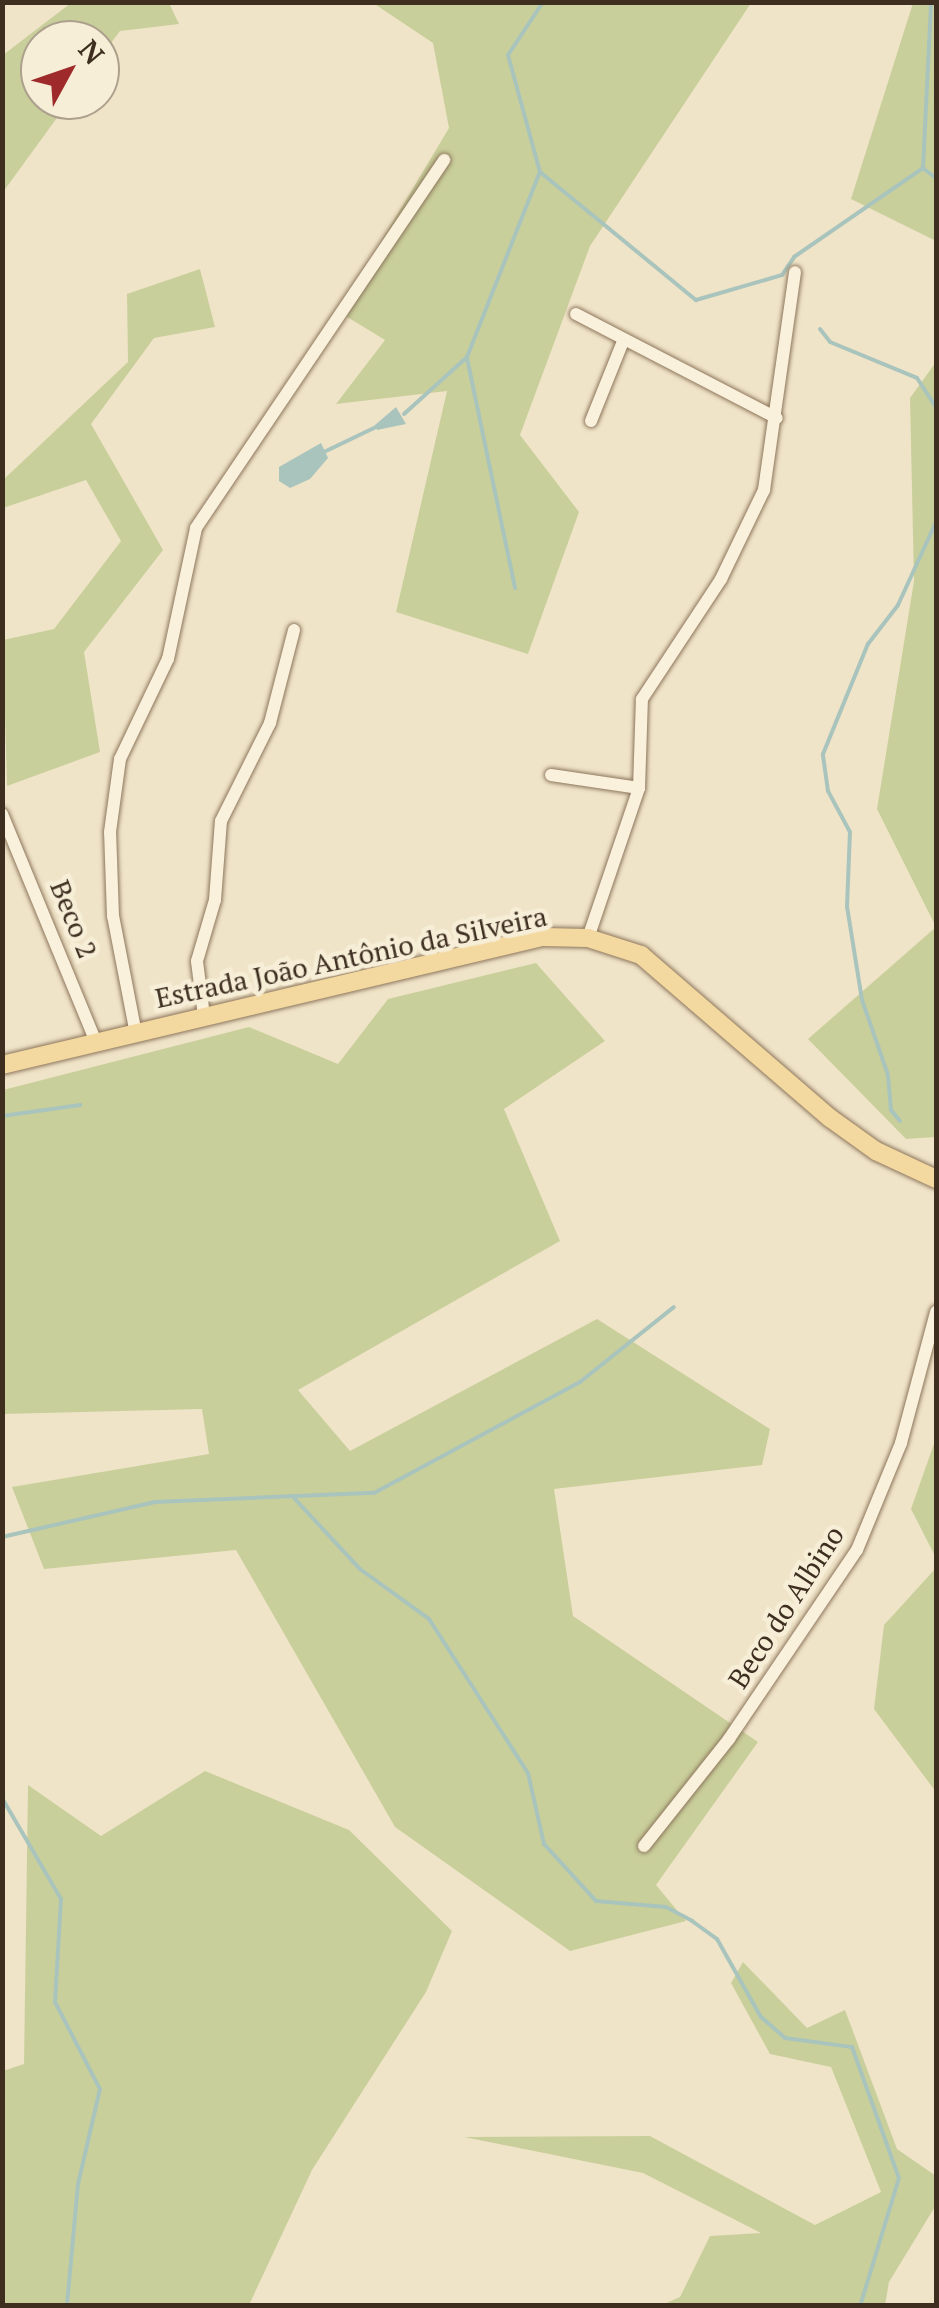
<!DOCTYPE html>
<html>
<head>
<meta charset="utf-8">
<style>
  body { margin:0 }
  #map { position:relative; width:939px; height:2308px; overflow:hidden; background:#f0e4c8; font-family:"PT Serif",serif }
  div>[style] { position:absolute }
  .green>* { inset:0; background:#c9cf9b }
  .water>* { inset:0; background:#a9c4bc }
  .stream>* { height:4px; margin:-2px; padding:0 2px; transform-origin:2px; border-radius:2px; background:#a9c4bc }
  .roads { filter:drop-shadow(0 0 2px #8d765c) drop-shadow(0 0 2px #8d765c) }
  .minor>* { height:12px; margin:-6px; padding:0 6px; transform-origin:6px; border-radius:6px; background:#faf1dc }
  .major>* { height:18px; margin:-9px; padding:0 9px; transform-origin:9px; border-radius:9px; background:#f3d9a0 }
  span { translate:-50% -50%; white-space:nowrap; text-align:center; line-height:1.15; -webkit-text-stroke:9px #f7eed8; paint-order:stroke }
  .street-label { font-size:28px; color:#3d2e20 }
  .frame { position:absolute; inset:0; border:5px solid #3d2e20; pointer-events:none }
  .north { position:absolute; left:20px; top:20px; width:100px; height:100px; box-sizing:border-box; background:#f7eed8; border:2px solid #ada18e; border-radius:50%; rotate:50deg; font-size:28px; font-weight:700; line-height:40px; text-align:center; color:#3d2e20 }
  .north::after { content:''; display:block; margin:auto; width:35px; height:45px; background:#9e2a2b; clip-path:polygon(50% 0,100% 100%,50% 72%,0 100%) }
</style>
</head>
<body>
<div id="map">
  <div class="green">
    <div style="clip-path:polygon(71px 3px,169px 3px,179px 24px,120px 31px,100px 58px,100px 40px,40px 40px,40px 100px,70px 100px,3px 192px,3px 55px)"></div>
    <div style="clip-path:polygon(373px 3px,751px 3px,590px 246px,520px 435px,579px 512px,528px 654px,396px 612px,447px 391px,336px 404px,385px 340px,339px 312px,449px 128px,433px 43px)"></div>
    <div style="clip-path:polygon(913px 3px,936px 3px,936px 241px,851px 199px)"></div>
    <div style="clip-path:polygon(200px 269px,215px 327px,154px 338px,91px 424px,163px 550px,84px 652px,100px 752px,7px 786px,3px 640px,54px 629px,121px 541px,86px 480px,3px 508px,3px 480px,128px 362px,127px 294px)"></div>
    <div style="clip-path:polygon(936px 362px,936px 1137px,906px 1139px,808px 1039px,936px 927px,877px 809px,914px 581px,910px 398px)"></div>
    <div style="clip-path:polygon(536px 963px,605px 1041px,504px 1109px,560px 1241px,298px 1390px,350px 1451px,597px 1319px,770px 1429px,762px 1465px,554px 1489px,573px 1616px,758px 1742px,656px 1885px,686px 1921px,570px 1951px,395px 1827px,236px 1550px,44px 1569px,12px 1487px,209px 1454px,202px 1409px,3px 1414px,3px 1090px,249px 1027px,338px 1064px,388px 999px)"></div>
    <div style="clip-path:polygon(936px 1438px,936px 1558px,911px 1509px)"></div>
    <div style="clip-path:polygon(936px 1568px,936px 1792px,874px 1709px,884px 1625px)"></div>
    <div style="clip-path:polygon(205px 1771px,349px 1830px,452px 1931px,426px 1992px,312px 2170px,249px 2305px,3px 2305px,3px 2071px,24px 2064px,28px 1785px,101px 1836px)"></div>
    <div style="clip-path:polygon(743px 1962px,807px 2028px,845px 2010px,897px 2149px,936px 2176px,936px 2205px,889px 2282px,885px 2305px,662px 2305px,680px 2297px,710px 2236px,761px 2233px,643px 2173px,464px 2137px,650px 2136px,815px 2225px,881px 2192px,831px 2067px,770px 2054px,731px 1983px)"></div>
  </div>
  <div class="water">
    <div style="clip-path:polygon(396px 407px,406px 424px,377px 430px,375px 425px)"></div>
    <div style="clip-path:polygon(321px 443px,328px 458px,310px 479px,290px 488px,279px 481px,279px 467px)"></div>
  </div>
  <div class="stream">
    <div style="left:543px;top:2px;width:64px;rotate:123.4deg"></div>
    <div style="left:508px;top:55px;width:121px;rotate:74.7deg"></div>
    <div style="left:540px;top:172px;width:202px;rotate:39.4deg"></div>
    <div style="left:696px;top:300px;width:90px;rotate:-16.2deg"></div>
    <div style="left:782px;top:275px;width:22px;rotate:-56deg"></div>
    <div style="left:794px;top:257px;width:157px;rotate:-34.6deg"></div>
    <div style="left:923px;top:168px;width:166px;rotate:-87.2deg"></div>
    <div style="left:924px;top:169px;width:15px;rotate:37deg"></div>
    <div style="left:820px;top:329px;width:16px;rotate:52deg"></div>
    <div style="left:830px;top:342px;width:94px;rotate:22.5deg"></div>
    <div style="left:917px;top:378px;width:35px;rotate:57deg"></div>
    <div style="left:467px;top:358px;width:235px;rotate:78.2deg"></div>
    <div style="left:404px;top:414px;width:85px;rotate:-42.1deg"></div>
    <div style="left:467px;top:357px;width:199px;rotate:-68.5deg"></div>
    <div style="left:324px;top:452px;width:60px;rotate:-25.7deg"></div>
    <div style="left:2px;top:1116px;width:79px;rotate:-8deg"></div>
    <div style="left:900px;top:1121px;width:14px;rotate:-129deg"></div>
    <div style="left:891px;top:1110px;width:35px;rotate:-95deg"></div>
    <div style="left:888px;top:1075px;width:79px;rotate:-109.1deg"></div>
    <div style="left:862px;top:1000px;width:95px;rotate:-99.1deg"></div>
    <div style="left:847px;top:906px;width:74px;rotate:-87.7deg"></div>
    <div style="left:850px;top:832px;width:47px;rotate:-118.2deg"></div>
    <div style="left:828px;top:791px;width:37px;rotate:-98deg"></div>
    <div style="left:823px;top:754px;width:119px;rotate:-67.8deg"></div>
    <div style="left:868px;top:644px;width:49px;rotate:-52.4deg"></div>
    <div style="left:898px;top:605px;width:91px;rotate:-65.4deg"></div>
    <div style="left:294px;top:1498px;width:97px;rotate:47.1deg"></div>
    <div style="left:360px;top:1569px;width:85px;rotate:35.9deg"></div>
    <div style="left:429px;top:1619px;width:183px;rotate:57.3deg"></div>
    <div style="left:528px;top:1773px;width:73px;rotate:77.3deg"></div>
    <div style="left:544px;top:1844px;width:77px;rotate:47.6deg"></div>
    <div style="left:596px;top:1901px;width:70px;rotate:4.9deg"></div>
    <div style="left:666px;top:1907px;width:30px;rotate:28deg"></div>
    <div style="left:692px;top:1921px;width:31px;rotate:36deg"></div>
    <div style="left:717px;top:1939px;width:90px;rotate:60.6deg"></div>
    <div style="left:761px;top:2017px;width:32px;rotate:41deg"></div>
    <div style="left:785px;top:2038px;width:68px;rotate:7.7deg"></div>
    <div style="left:852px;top:2047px;width:139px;rotate:70.3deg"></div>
    <div style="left:899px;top:2178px;width:134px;rotate:106.9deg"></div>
    <div style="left:2px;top:1537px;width:157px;rotate:-12.9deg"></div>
    <div style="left:155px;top:1502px;width:219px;rotate:-2.4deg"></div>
    <div style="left:374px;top:1493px;width:234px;rotate:-28.3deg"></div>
    <div style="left:580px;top:1382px;width:120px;rotate:-38.6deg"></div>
    <div style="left:2px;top:1798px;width:117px;rotate:59.7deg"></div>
    <div style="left:61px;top:1899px;width:103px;rotate:93.3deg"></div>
    <div style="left:55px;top:2002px;width:98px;rotate:62.7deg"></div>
    <div style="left:100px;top:2089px;width:98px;rotate:103deg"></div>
    <div style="left:78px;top:2184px;width:122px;rotate:95.2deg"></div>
  </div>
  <div class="roads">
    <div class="minor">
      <div style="left:576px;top:314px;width:226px;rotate:27.4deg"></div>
      <div style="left:591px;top:421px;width:88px;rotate:-68.1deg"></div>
      <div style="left:551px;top:775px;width:89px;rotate:8.4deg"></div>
      <div style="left:2px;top:814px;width:249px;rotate:67.6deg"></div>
      <div style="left:588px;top:938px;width:158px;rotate:-71.2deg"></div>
      <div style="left:639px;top:788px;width:89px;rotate:-88.1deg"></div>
      <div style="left:642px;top:699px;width:144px;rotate:-56.6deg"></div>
      <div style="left:721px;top:579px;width:99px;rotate:-64.2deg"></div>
      <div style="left:764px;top:490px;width:220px;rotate:-81.9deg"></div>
      <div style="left:204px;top:1016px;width:55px;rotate:-97.3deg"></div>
      <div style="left:197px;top:961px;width:64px;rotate:-73.6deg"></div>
      <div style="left:215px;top:900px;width:79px;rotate:-85.7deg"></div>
      <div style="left:221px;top:821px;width:110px;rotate:-63.4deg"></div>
      <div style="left:270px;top:723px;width:96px;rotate:-75.5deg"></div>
      <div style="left:136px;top:1034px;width:120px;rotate:-101deg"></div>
      <div style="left:113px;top:916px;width:84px;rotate:-92deg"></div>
      <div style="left:110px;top:832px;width:74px;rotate:-82.2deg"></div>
      <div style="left:120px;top:759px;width:111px;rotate:-64.4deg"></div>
      <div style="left:168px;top:659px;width:134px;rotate:-77.9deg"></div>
      <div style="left:196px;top:528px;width:444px;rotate:-56deg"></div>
      <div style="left:644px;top:1846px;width:137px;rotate:-51.5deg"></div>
      <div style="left:729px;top:1739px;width:228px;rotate:-55.9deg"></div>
      <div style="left:857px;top:1550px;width:116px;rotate:-67.6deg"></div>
      <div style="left:901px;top:1443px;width:136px;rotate:-75deg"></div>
    </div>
    <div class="major">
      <div style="left:2px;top:1065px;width:555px;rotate:-13.34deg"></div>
      <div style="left:542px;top:937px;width:46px;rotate:1.2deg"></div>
      <div style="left:588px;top:938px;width:56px;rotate:17.8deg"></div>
      <div style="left:641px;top:955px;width:250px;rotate:40.8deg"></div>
      <div style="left:830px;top:1118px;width:57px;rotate:35.7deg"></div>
      <div style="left:876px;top:1151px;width:66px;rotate:25deg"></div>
    </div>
  </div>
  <div class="street-label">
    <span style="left:74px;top:919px;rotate:68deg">Beco 2</span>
    <span style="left:351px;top:957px;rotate:-12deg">Estrada João Antônio da Silveira</span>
    <span style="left:786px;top:1607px;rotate:-57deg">Beco do Albino</span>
  </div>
  <div class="frame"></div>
  <div class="north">N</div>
</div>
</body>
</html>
